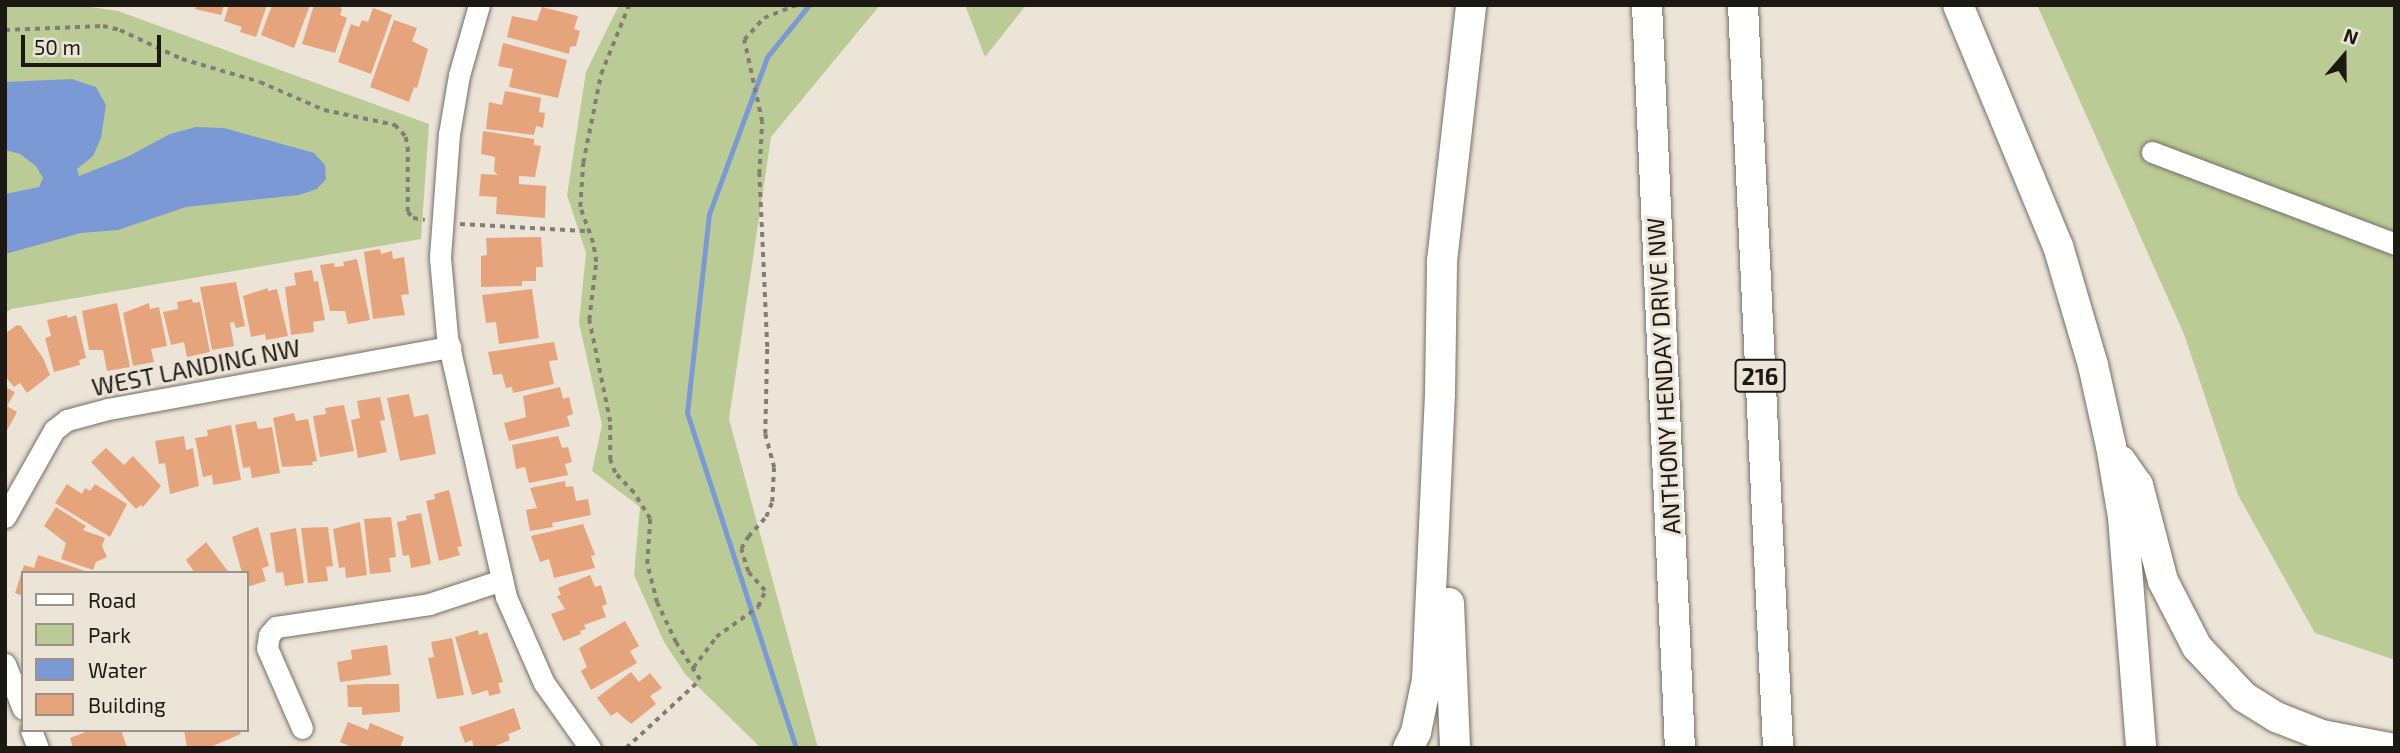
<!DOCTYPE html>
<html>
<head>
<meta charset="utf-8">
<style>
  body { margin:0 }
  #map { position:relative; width:2400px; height:753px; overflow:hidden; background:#ede4d8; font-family:"Exo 2",sans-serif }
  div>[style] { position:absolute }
  .green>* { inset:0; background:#bacb96 }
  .water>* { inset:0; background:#7b9ad5 }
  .stream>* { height:5px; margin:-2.5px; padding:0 2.5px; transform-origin:2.5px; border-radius:2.5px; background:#7b9ad5 }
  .building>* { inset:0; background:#e5a47b }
  .path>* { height:3.5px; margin-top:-1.75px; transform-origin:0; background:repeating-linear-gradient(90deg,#837d75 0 5px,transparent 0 10px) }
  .roads { filter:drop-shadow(0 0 2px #766e63) drop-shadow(0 0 2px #766e63) }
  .minor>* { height:21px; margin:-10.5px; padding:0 10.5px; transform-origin:10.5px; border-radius:10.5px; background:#fff }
  .highway>* { height:30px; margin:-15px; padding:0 15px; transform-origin:15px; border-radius:15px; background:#fff }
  span { translate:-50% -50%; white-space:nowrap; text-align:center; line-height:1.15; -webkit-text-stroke:6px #ede4d8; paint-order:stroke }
  .shield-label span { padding:2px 5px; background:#ede4d8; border:2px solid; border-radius:5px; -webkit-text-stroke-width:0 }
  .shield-label { font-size:23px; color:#1c1914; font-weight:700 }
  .street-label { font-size:24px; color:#1c1914 }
  .frame { position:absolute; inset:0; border:7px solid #1c1914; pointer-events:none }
  .legend { position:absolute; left:21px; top:571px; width:228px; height:161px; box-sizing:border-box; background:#ede4d8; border:2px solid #99938a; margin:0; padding:9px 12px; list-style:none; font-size:21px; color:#1c1914 }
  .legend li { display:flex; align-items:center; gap:14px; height:35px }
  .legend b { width:35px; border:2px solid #99938a }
  .north { position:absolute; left:2309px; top:21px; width:70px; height:70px; -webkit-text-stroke:5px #ede4d8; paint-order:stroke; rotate:20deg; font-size:19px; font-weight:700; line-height:28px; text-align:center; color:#1c1914 }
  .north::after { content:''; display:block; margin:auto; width:24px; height:32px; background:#1c1914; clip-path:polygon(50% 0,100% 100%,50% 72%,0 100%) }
  .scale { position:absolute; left:21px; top:35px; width:140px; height:32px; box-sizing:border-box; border:4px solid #1c1914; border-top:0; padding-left:9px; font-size:21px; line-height:24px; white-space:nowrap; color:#1c1914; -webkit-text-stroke:5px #ede4d8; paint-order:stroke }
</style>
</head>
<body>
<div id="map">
  <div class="green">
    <div style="clip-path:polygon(12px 5px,77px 5px,118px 11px,429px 124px,421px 239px,11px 309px,5px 313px,5px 7px)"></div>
    <div style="clip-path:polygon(619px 5px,880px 5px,771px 137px,729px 419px,818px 748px,761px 748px,685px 674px,664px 642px,634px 575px,640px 507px,592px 471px,602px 425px,579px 323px,586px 253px,567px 195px,586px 72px)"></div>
    <div style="clip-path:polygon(965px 5px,1026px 5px,985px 57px)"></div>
    <div style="clip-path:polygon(2037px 5px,2395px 5px,2395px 660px,2315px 633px,2238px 495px,2184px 334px)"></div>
  </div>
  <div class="water">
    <div style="clip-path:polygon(72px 79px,96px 87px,106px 105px,101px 138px,93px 156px,77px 169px,79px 176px,127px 157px,170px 134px,196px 127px,224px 128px,314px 153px,325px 165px,326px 179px,317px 189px,299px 195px,186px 207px,118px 230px,81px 233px,5px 254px,5px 194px,39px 187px,43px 178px,36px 166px,20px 154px,5px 150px,5px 82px)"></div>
  </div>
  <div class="stream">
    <div style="left:796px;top:748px;width:352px;rotate:-108deg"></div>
    <div style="left:687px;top:413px;width:200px;rotate:-83.7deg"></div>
    <div style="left:709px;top:214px;width:167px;rotate:-69.7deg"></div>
    <div style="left:767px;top:57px;width:67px;rotate:-51.1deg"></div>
  </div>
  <div class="building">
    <div style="clip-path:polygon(196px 5px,224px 5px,221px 15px,195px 9px)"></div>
    <div style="clip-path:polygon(229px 5px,267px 5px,256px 37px,240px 32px,242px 27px,224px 21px)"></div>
    <div style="clip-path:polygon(272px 5px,310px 5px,294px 48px,261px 35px)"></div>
    <div style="clip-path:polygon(314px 5px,339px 5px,342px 9px,340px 15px,347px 18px,335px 53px,302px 44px)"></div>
    <div style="clip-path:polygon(542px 7px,578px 16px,574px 29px,580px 31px,576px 46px,570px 47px,569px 54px,507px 37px,512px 16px,537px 21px)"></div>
    <div style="clip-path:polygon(373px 8px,392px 15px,371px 74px,338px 62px,351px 24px,359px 27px,362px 20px,368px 22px)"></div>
    <div style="clip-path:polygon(394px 20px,417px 28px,412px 41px,428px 49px,417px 88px,414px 87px,409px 102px,370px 87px)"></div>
    <div style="clip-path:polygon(503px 43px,567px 60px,558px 98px,509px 87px,513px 69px,498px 66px)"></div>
    <div style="clip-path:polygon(505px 91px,541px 98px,539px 112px,545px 113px,543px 128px,536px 126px,534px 135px,486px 129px,489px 102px,502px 105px)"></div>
    <div style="clip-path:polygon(483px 131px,534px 139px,534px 145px,541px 146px,535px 177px,519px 176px,519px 184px,546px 186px,545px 218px,496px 214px,497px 197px,479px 196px,481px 174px,498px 175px,494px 171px,495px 157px,481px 154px)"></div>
    <div style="clip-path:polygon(541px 237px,543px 267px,536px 267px,536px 281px,522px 281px,522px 286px,481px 287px,481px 256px,487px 255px,486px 238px)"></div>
    <div style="clip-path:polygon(380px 249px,381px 254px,392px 251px,393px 259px,404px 257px,409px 294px,401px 295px,405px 315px,373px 319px,364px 252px)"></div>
    <div style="clip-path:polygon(357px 259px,370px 320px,348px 324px,345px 311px,330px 311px,320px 265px,334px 263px,335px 267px,344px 266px,343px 262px)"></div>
    <div style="clip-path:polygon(312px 270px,314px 282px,318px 281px,325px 320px,313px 322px,314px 332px,291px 335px,285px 287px,296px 285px,294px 273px)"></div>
    <div style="clip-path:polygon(236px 282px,245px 326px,236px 328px,234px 322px,230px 323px,234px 346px,212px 350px,200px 287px)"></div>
    <div style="clip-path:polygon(268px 288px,268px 291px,277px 289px,288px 336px,266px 340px,265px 334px,251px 337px,243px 296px)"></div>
    <div style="clip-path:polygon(532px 289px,539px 338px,499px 344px,496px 322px,486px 323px,482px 295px)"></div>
    <div style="clip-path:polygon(192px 299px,193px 303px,200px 302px,210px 352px,187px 357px,184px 342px,171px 345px,163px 312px,178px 309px,177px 302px)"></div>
    <div style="clip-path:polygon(117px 303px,130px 367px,107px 371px,103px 350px,89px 350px,82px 311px)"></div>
    <div style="clip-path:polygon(149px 303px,150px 309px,159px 307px,167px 346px,151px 349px,154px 362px,133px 366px,123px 313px)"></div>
    <div style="clip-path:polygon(67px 315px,68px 318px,76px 315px,86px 358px,79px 360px,80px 365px,54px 372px,45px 338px,51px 336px,47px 320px)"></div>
    <div style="clip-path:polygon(17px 325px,21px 326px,43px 358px,50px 375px,27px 393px,20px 383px,14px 387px,5px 376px,6px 333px)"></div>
    <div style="clip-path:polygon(554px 342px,558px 360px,549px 361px,554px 384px,513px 393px,512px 387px,506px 388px,502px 374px,493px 375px,488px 352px)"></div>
    <div style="clip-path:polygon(5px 387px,15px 392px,7px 406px,17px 412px,5px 434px)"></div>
    <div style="clip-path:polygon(560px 387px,563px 399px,569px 397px,573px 414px,567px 416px,570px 426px,509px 441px,504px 423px,526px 417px,523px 396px)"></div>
    <div style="clip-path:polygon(409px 394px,414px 417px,428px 414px,436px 454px,400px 461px,387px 398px)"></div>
    <div style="clip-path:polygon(380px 397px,385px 420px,380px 421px,387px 452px,358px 458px,351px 420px,360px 418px,357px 401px)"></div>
    <div style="clip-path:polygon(344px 405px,354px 451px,320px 457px,313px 416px,326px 414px,325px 408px)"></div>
    <div style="clip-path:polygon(294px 413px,296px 421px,308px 419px,317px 461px,312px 462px,313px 465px,282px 467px,273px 418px)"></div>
    <div style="clip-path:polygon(256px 421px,258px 429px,272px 427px,280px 473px,252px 478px,250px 467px,243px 468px,235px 425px)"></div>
    <div style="clip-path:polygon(231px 425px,241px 480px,213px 485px,212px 475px,203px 477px,195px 438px,208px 436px,207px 430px)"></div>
    <div style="clip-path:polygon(184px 436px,186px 450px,193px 448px,199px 486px,170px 494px,165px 463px,159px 464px,155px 441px)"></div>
    <div style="clip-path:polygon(558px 436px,562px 448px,568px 447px,572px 462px,565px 464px,568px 475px,529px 483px,525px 467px,516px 469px,512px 445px)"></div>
    <div style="clip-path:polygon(106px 448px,124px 465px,133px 456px,161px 486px,143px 507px,141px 505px,136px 509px,91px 462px)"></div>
    <div style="clip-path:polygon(565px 481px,566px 487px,573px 486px,576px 501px,588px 499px,591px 515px,552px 523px,553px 527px,530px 531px,526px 510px,537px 508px,530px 488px)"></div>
    <div style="clip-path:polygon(67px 484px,82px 494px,85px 488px,90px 491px,95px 484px,127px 504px,110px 537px,55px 503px)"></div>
    <div style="clip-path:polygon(449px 490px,462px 546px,457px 547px,460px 555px,439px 561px,426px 501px,435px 499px,434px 494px)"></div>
    <div style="clip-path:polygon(56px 507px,86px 526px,83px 530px,105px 538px,102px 546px,107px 557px,96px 562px,93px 570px,61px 559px,66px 543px,44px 526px)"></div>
    <div style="clip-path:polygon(421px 513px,431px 564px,411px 568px,409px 555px,403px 556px,397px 522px,407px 520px,406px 516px)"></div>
    <div style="clip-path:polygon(391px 517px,396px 557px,389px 558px,391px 572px,370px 574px,364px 519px)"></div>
    <div style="clip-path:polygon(360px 522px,367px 575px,346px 578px,345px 567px,339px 568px,333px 529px)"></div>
    <div style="clip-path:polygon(583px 524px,595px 555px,591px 556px,595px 568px,554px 578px,549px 559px,540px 562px,531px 536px)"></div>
    <div style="clip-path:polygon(258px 527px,269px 566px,262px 568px,266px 581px,247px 587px,247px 573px,242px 573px,232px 537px)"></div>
    <div style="clip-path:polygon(328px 527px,333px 566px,326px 567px,328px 581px,308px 583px,301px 528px)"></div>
    <div style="clip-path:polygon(296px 528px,304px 583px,285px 586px,283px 572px,276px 573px,270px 533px)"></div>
    <div style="clip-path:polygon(206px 542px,227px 570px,232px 573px,195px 573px,186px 560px)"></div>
    <div style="clip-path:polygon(38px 555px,88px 572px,88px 573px,23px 573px,23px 596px,15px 593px,24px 565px,34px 568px)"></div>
    <div style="clip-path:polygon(590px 575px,595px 587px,601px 585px,607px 604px,602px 606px,606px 617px,584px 625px,586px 629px,580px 631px,581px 634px,563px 641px,551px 614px,565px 609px,557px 596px,561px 595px,558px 588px)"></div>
    <div style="clip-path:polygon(625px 621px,639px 646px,630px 651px,637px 663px,591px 690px,581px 671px,587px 667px,579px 648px)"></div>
    <div style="clip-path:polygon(478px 630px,479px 635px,487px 632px,503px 682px,498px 683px,501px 693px,489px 696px,488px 690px,472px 695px,455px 637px)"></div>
    <div style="clip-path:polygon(452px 638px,464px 695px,437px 699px,428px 658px,434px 657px,431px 642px)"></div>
    <div style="clip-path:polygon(387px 645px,391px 675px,340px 682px,337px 662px,352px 659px,351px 650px)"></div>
    <div style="clip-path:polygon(631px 672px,639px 682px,650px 673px,662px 688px,650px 696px,656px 704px,631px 724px,617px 712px,611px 716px,597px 698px)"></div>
    <div style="clip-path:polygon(368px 684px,399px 684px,400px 712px,362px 715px,362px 707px,348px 707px,347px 685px)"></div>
    <div style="clip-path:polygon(514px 708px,521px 729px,508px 734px,510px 740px,490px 748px,474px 748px,472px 740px,465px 743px,459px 727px)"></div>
    <div style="clip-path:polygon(348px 722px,368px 730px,370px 723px,404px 737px,400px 748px,354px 748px,340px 742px)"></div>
    <div style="clip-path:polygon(91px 730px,121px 730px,127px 747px,73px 748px,70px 738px)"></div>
    <div style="clip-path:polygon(184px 730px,239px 730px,241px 734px,208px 748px,187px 748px)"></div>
  </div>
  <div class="path">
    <div style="left:5px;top:30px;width:98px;rotate:-2.3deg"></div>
    <div style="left:103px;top:26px;width:17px;rotate:13deg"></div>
    <div style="left:120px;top:30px;width:68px;rotate:25.1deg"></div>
    <div style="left:182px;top:59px;width:81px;rotate:16.4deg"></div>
    <div style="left:260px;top:82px;width:70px;rotate:23.6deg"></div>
    <div style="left:324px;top:110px;width:73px;rotate:11.9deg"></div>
    <div style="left:395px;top:125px;width:16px;rotate:47deg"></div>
    <div style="left:406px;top:137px;width:10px;rotate:79deg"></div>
    <div style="left:408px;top:147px;width:65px;rotate:90deg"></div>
    <div style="left:408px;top:212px;width:8px;rotate:50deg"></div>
    <div style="left:413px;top:218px;width:12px;rotate:9deg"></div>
    <div style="left:460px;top:224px;width:125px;rotate:3.2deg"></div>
    <div style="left:693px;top:668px;width:39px;rotate:-53deg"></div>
    <div style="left:716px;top:637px;width:52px;rotate:-35.5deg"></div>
    <div style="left:758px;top:607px;width:17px;rotate:-66deg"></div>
    <div style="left:765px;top:591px;width:25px;rotate:-132deg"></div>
    <div style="left:748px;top:572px;width:24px;rotate:-107deg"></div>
    <div style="left:741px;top:549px;width:14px;rotate:-60deg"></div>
    <div style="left:748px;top:537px;width:27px;rotate:-48deg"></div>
    <div style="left:766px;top:517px;width:16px;rotate:-68deg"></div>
    <div style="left:772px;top:502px;width:34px;rotate:-87deg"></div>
    <div style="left:774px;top:468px;width:35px;rotate:-105deg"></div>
    <div style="left:765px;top:434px;width:87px;rotate:-88.7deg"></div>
    <div style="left:767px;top:347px;width:173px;rotate:-92.6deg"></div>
    <div style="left:759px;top:174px;width:52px;rotate:-86.7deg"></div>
    <div style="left:762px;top:122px;width:84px;rotate:-102.4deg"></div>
    <div style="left:744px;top:40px;width:30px;rotate:-48deg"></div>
    <div style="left:764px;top:18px;width:35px;rotate:-22deg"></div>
    <div style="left:626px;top:748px;width:100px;rotate:-42.6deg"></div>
    <div style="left:700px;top:680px;width:44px;rotate:-123deg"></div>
    <div style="left:676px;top:643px;width:44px;rotate:-115.4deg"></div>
    <div style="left:657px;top:603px;width:40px;rotate:-104.4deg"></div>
    <div style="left:647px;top:564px;width:45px;rotate:-86.2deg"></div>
    <div style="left:650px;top:519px;width:31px;rotate:-122deg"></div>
    <div style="left:634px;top:493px;width:28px;rotate:-134deg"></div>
    <div style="left:615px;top:473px;width:14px;rotate:-111deg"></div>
    <div style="left:610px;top:460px;width:38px;rotate:-90deg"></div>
    <div style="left:610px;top:422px;width:104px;rotate:-101.6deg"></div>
    <div style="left:589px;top:320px;width:58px;rotate:-83.1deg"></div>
    <div style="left:596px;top:262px;width:19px;rotate:-99deg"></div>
    <div style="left:593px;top:243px;width:38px;rotate:-110deg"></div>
    <div style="left:580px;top:207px;width:44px;rotate:-86.1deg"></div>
    <div style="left:583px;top:163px;width:91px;rotate:-78.6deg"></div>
    <div style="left:601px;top:74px;width:74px;rotate:-67.9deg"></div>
  </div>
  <div class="roads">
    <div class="minor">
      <div style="left:479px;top:5px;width:73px;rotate:105.9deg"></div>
      <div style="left:459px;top:75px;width:60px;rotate:99.6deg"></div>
      <div style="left:449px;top:134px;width:124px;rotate:94.2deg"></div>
      <div style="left:440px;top:258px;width:79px;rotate:84.9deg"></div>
      <div style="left:447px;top:337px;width:267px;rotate:77.2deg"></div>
      <div style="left:506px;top:597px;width:94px;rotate:66.2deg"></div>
      <div style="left:544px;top:683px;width:80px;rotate:54.7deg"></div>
      <div style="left:2152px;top:152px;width:260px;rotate:20.7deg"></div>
      <div style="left:5px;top:517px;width:100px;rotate:-60.6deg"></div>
      <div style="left:54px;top:430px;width:16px;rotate:-38deg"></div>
      <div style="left:67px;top:420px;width:42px;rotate:-15deg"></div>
      <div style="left:108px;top:409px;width:348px;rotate:-10.3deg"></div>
      <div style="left:5px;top:664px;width:48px;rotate:68.2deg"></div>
      <div style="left:302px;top:728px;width:87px;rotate:-113.6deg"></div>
      <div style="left:267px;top:648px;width:13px;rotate:-81deg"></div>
      <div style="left:269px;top:635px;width:11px;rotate:-49deg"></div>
      <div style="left:276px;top:627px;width:155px;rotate:-8.5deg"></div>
      <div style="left:429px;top:604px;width:77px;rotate:-18.2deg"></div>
      <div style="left:31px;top:730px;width:19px;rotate:69deg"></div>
    </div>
    <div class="highway">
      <div style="left:1647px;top:5px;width:744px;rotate:87.46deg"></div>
      <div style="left:1743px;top:5px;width:744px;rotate:87.3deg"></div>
      <div style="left:1958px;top:5px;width:261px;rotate:67.5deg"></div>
      <div style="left:2058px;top:246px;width:124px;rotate:73.6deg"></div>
      <div style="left:2093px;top:365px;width:83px;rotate:77.5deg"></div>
      <div style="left:2111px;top:446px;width:72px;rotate:80.4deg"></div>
      <div style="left:2123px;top:517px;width:232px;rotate:85.5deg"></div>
      <div style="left:2121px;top:461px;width:29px;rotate:55deg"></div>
      <div style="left:2138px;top:485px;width:99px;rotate:75.4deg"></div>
      <div style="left:2163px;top:581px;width:74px;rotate:62.7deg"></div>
      <div style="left:2197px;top:647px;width:69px;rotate:46.8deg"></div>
      <div style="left:2244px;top:697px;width:38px;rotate:32deg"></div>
      <div style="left:2276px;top:717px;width:49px;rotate:21.4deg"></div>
      <div style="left:2322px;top:735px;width:68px;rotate:11deg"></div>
      <div style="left:1449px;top:603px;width:145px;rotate:87.6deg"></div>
      <div style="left:1408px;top:748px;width:18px;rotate:-63deg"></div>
      <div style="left:1416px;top:732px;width:53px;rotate:-78.1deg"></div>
      <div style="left:1427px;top:680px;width:287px;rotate:-87.4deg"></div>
      <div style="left:1440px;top:393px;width:132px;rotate:-89.1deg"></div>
      <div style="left:1442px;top:261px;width:258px;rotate:-83.5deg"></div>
    </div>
  </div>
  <div class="shield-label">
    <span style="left:1760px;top:376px">216</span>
  </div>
  <div class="street-label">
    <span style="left:196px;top:367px;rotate:-11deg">WEST LANDING NW</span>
    <span style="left:1663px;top:376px;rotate:-93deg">ANTHONY HENDAY DRIVE NW</span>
  </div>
  <div class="frame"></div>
  <ul class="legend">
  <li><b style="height:9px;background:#fff"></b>Road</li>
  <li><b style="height:19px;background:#bacb96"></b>Park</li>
  <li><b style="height:19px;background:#7b9ad5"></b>Water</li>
  <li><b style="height:19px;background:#e5a47b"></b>Building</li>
  </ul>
  <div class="north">N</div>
  <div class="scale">50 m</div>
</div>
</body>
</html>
